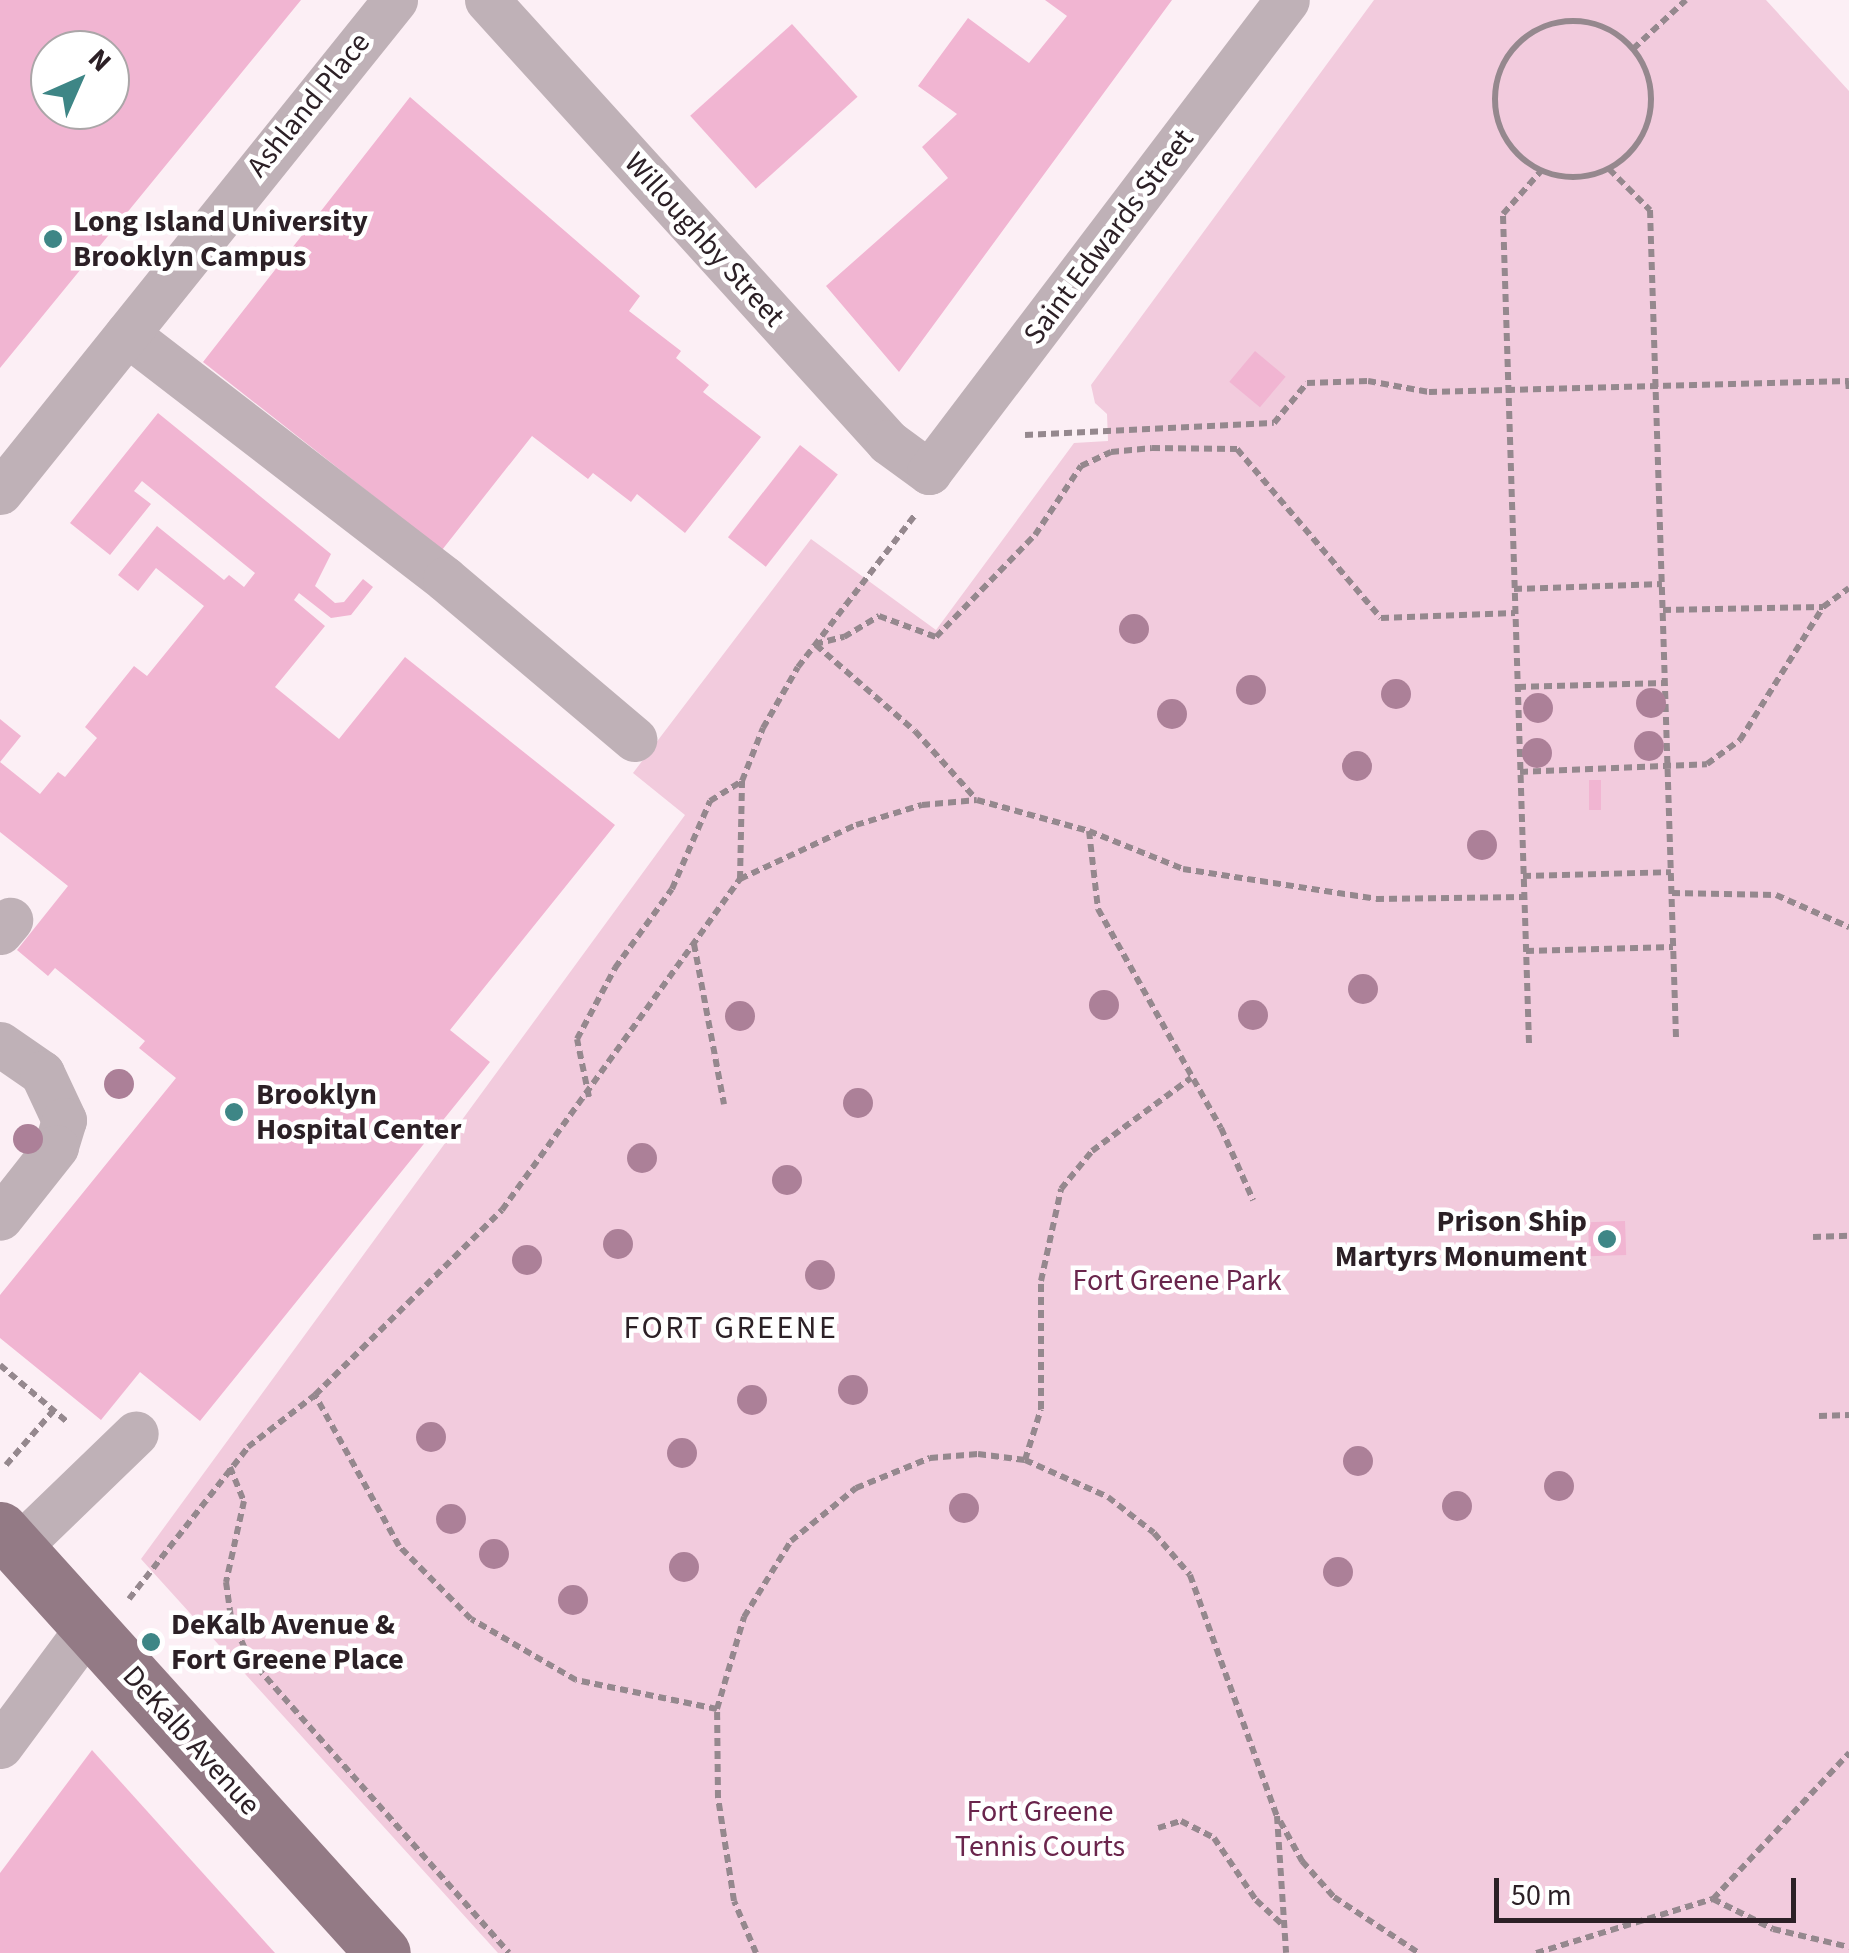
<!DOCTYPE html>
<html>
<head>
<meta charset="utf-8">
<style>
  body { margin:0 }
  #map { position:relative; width:1849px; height:1953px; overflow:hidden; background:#fceff5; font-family:"Source Sans 3",sans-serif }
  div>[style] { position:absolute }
  .green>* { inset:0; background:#f2cbdd }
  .building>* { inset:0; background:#f1b5d2; transform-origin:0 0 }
  .path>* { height:6px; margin-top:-3px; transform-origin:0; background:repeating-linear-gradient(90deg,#95888e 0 8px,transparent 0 13px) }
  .path>.ring { margin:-3px; padding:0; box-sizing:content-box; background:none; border:6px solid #95888e; border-radius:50% }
  .minor>* { height:45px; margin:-22.5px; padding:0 22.5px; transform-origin:22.5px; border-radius:22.5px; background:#bfb1b7 }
  .major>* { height:55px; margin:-27.5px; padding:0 27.5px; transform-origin:27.5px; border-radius:27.5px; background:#937a85 }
  .trees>* { width:30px; height:30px; margin:-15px; border-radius:50%; background:#ac8098 }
  .dots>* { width:28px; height:28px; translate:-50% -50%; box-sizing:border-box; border:5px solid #fff; border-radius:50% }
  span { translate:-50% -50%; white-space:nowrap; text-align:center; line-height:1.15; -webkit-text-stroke:9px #fff; paint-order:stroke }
  .street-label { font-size:30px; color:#2c2026 }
  .poi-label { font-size:30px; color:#2c2026; font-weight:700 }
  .left { translate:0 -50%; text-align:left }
  .right { translate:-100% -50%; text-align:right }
  .park-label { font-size:30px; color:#6a254c }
  .neighbourhood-label { font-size:32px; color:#2c2026; letter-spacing:2.5px }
  .north { position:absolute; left:30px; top:30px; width:100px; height:100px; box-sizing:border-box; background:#fff; border:2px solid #aba6a8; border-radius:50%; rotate:45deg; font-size:28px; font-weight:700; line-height:40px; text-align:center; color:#2c2026 }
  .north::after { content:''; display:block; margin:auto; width:35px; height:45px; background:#3e8686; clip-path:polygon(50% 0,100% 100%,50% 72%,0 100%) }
  .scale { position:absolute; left:1494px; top:1878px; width:302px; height:45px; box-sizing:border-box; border:5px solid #2c2026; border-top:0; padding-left:12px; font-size:30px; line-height:35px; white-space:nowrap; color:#2c2026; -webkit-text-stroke:8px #fff; paint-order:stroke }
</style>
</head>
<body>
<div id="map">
  <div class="green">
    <div style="clip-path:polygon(1374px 0,1766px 0,1849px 91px,1849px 1953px,498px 1953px,141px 1559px,685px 815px,633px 773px,811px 539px,936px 630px,1074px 443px,1108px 441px,1107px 414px,1095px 403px,1091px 385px)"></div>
  </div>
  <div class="building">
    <div style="clip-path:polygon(evenodd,0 0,301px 0,0 368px,0 0,50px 50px,110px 50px,110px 110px,50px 110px,50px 50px)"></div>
    <div style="clip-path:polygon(1045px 0,1172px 0,899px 372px,826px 286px,948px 178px,922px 147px,957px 114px,918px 86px,968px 18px,1029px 63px,1067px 16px)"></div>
    <div style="left:792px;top:24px;width:98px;height:137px;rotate:48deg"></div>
    <div style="clip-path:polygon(410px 97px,640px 296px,629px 311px,681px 351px,676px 358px,709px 385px,703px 392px,761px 437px,685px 533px,637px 494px,631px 502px,593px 473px,588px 479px,532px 436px,442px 550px,203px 362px)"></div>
    <div style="left:1255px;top:351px;width:40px;height:40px;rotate:40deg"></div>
    <div style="clip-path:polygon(158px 413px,331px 554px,315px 586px,335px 603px,344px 602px,363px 579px,373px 587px,351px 615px,331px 618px,299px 593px,294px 600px,325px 626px,275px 687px,339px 739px,405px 657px,615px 825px,450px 1030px,490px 1062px,200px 1421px,140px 1372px,101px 1420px,0 1338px,0 1295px,176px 1078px,139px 1048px,145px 1041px,55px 968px,48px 976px,17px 950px,68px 886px,0 832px,0 762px,40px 794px,58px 772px,65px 777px,97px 738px,85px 727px,134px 666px,147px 676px,204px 606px,156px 568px,138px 591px,118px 575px,157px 526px,224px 580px,229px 575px,244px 587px,255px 573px,142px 481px,134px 491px,151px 504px,110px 555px,70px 523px)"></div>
    <div style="left:800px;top:445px;width:48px;height:117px;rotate:38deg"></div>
    <div style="clip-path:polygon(0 719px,21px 736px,0 762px)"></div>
    <div style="left:1589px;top:780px;width:12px;height:30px"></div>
    <div style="left:1625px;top:1221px;width:34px;height:37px;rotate:88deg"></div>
    <div style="clip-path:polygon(92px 1750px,275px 1953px,0 1953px,0 1873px)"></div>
  </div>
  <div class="path">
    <div class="ring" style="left:1495px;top:21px;width:150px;height:150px"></div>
    <div style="left:1633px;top:49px;width:72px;rotate:-42.8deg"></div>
    <div style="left:1609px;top:169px;width:58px;rotate:45deg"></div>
    <div style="left:1650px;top:210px;width:829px;rotate:88.2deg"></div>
    <div style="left:1848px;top:381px;width:11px;rotate:85deg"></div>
    <div style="left:1025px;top:435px;width:249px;rotate:-2.8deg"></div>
    <div style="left:1274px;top:423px;width:52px;rotate:-50.5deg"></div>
    <div style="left:1307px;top:383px;width:61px;rotate:-1.9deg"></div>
    <div style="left:1368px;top:381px;width:62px;rotate:10.2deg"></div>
    <div style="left:1429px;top:392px;width:420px;rotate:-1.5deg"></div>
    <div style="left:1514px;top:589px;width:148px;rotate:-1.9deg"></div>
    <div style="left:1663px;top:610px;width:160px;rotate:-1.1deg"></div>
    <div style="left:1823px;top:607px;width:32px;rotate:-36deg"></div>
    <div style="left:815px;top:644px;width:30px;rotate:-14deg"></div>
    <div style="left:844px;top:637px;width:41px;rotate:-31deg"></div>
    <div style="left:879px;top:616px;width:61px;rotate:20.2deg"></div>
    <div style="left:936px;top:637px;width:142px;rotate:-45.9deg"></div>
    <div style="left:1035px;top:535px;width:83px;rotate:-56.3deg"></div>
    <div style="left:1081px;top:466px;width:33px;rotate:-25deg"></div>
    <div style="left:1111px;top:452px;width:41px;rotate:-5.6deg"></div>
    <div style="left:1152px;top:448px;width:85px;rotate:0.7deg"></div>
    <div style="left:1237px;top:449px;width:222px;rotate:49.6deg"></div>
    <div style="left:1381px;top:618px;width:134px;rotate:-2.1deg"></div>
    <div style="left:816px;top:645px;width:131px;rotate:41deg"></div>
    <div style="left:915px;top:731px;width:91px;rotate:48.1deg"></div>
    <div style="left:1518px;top:687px;width:147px;rotate:-1.6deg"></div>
    <div style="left:1520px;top:772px;width:187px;rotate:-2.4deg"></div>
    <div style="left:1707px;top:764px;width:41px;rotate:-36deg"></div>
    <div style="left:1740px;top:740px;width:157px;rotate:-58deg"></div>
    <div style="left:1089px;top:831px;width:79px;rotate:83.4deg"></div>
    <div style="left:1098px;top:909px;width:251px;rotate:60.7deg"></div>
    <div style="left:1221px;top:1128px;width:79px;rotate:66deg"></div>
    <div style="left:1523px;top:876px;width:148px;rotate:-1.5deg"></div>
    <div style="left:740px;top:879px;width:98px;rotate:-88.8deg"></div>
    <div style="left:742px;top:781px;width:57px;rotate:-68.4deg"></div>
    <div style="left:763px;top:728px;width:70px;rotate:-60.2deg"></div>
    <div style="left:798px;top:667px;width:192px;rotate:-52.4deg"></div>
    <div style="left:1672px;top:893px;width:104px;rotate:1.1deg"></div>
    <div style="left:1776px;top:895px;width:80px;rotate:23.7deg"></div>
    <div style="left:694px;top:944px;width:163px;rotate:79.4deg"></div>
    <div style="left:1526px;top:951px;width:147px;rotate:-1.6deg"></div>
    <div style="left:1529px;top:1043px;width:829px;rotate:-91.8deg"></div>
    <div style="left:1503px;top:214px;width:57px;rotate:-48.5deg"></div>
    <div style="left:589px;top:1097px;width:59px;rotate:-101.7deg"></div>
    <div style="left:577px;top:1039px;width:81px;rotate:-61.8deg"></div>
    <div style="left:615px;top:968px;width:97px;rotate:-54.2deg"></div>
    <div style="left:672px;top:889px;width:96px;rotate:-66.6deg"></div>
    <div style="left:710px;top:801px;width:38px;rotate:-32deg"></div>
    <div style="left:1813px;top:1237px;width:36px;rotate:-2deg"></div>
    <div style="left:0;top:1365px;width:87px;rotate:40.3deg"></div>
    <div style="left:1819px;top:1416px;width:30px;rotate:-2deg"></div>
    <div style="left:1025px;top:1460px;width:53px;rotate:-72.6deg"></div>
    <div style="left:1041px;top:1409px;width:128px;rotate:-90deg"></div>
    <div style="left:1041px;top:1281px;width:94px;rotate:-77.7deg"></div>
    <div style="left:1061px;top:1189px;width:49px;rotate:-50.8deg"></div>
    <div style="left:1092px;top:1151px;width:123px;rotate:-36.4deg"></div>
    <div style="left:6px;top:1465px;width:72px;rotate:-49deg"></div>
    <div style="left:230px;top:1467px;width:37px;rotate:68deg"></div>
    <div style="left:244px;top:1501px;width:83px;rotate:102.5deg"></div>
    <div style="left:226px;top:1582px;width:35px;rotate:82deg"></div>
    <div style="left:231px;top:1617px;width:45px;rotate:66.3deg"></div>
    <div style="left:249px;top:1658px;width:393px;rotate:48.6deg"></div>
    <div style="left:129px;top:1599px;width:193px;rotate:-51.9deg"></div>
    <div style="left:248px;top:1447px;width:85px;rotate:-37.8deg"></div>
    <div style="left:717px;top:1709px;width:144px;rotate:-168.4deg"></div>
    <div style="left:576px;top:1680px;width:121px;rotate:-149.8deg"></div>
    <div style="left:471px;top:1619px;width:103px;rotate:-134.6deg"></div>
    <div style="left:399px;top:1546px;width:173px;rotate:-119.1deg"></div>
    <div style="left:315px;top:1395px;width:263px;rotate:-44.7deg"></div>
    <div style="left:502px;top:1210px;width:408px;rotate:-54.3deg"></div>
    <div style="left:740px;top:879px;width:128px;rotate:-25deg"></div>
    <div style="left:856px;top:825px;width:69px;rotate:-16.9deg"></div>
    <div style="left:922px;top:805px;width:55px;rotate:-5.2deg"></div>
    <div style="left:977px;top:800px;width:116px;rotate:15.5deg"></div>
    <div style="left:1089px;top:831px;width:101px;rotate:22deg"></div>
    <div style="left:1183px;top:869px;width:195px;rotate:8.8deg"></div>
    <div style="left:1376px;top:899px;width:148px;rotate:-0.8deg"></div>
    <div style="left:1280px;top:1821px;width:46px;rotate:61.2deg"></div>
    <div style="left:1302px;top:1861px;width:48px;rotate:48.4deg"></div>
    <div style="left:1334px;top:1897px;width:102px;rotate:33.4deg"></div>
    <div style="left:1158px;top:1828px;width:24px;rotate:-17deg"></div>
    <div style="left:1181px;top:1821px;width:37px;rotate:27deg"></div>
    <div style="left:1214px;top:1838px;width:75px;rotate:55.9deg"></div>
    <div style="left:1256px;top:1900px;width:37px;rotate:43deg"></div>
    <div style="left:1713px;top:1899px;width:67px;rotate:26.6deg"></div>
    <div style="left:1773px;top:1929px;width:78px;rotate:13.3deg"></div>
    <div style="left:756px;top:1953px;width:56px;rotate:-112.9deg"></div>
    <div style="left:734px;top:1901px;width:104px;rotate:-98.8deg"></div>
    <div style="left:718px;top:1798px;width:89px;rotate:-90.6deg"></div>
    <div style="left:717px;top:1709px;width:96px;rotate:-73.6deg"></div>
    <div style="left:744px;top:1617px;width:89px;rotate:-58.3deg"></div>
    <div style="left:791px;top:1541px;width:84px;rotate:-39.2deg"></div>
    <div style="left:856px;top:1488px;width:80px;rotate:-22.1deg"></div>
    <div style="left:930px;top:1458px;width:48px;rotate:-4.8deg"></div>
    <div style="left:978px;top:1454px;width:47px;rotate:7.3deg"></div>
    <div style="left:1025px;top:1460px;width:91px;rotate:24deg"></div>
    <div style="left:1108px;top:1497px;width:58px;rotate:38deg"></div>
    <div style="left:1154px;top:1533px;width:55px;rotate:49.4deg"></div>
    <div style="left:1190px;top:1575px;width:256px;rotate:70.2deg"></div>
    <div style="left:1277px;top:1816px;width:137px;rotate:86.2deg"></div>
    <div style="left:1536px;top:1953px;width:185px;rotate:-17deg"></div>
    <div style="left:1713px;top:1899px;width:200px;rotate:-47deg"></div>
  </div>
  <div class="minor">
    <div style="left:487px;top:0;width:597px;rotate:47.78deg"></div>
    <div style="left:888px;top:442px;width:51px;rotate:36.2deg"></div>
    <div style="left:929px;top:472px;width:592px;rotate:-52.82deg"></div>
    <div style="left:127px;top:334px;width:401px;rotate:37.6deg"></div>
    <div style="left:445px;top:579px;width:248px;rotate:40.2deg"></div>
    <div style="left:0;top:492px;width:631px;rotate:-51.24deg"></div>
    <div style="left:0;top:932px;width:16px;rotate:-50deg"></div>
    <div style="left:0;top:1044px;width:51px;rotate:34.6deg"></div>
    <div style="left:42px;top:1073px;width:52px;rotate:64.9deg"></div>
    <div style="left:64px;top:1120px;width:28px;rotate:107deg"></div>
    <div style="left:56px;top:1147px;width:90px;rotate:128.3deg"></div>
    <div style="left:17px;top:1548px;width:165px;rotate:-44deg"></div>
    <div style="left:0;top:1746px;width:148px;rotate:-53.5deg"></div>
  </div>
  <div class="major">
    <div style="left:0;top:1529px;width:571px;rotate:47.91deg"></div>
  </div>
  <div class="trees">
    <div style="left:1134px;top:629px"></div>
    <div style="left:1251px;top:690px"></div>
    <div style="left:1396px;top:694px"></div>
    <div style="left:1651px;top:703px"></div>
    <div style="left:1538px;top:708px"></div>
    <div style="left:1172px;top:714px"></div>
    <div style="left:1649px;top:746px"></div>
    <div style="left:1537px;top:753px"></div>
    <div style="left:1357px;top:766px"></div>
    <div style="left:1482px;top:845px"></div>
    <div style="left:1363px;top:989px"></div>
    <div style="left:1104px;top:1005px"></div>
    <div style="left:1253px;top:1015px"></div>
    <div style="left:740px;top:1016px"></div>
    <div style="left:119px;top:1084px"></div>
    <div style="left:858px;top:1103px"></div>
    <div style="left:28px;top:1139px"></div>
    <div style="left:642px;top:1158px"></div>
    <div style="left:787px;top:1180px"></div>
    <div style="left:618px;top:1244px"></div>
    <div style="left:527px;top:1260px"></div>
    <div style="left:820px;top:1275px"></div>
    <div style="left:853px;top:1390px"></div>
    <div style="left:752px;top:1400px"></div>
    <div style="left:431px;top:1437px"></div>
    <div style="left:682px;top:1453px"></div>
    <div style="left:1358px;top:1461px"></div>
    <div style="left:1559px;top:1486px"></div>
    <div style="left:1457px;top:1506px"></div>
    <div style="left:964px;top:1508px"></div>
    <div style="left:451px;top:1519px"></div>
    <div style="left:494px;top:1554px"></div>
    <div style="left:684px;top:1567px"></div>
    <div style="left:1338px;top:1572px"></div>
    <div style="left:573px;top:1600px"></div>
  </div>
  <div class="dots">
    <div style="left:53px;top:239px;background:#3e8686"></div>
    <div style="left:234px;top:1112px;background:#3e8686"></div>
    <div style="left:1607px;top:1239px;background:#3e8686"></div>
    <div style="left:151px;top:1642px;background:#3e8686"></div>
  </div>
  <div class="street-label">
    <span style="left:309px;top:105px;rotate:-51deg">Ashland Place</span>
    <span style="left:1109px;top:237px;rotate:-53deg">Saint Edwards Street</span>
    <span style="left:704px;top:240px;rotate:48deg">Willoughby Street</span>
    <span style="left:191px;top:1741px;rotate:48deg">DeKalb Avenue</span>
  </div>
  <div class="poi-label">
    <span class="left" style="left:73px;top:239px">Long Island University<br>Brooklyn Campus</span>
    <span class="left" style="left:256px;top:1112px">Brooklyn<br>Hospital Center</span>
    <span class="right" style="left:1587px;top:1239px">Prison Ship<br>Martyrs Monument</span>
    <span class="left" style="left:171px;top:1642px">DeKalb Avenue &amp;<br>Fort Greene Place</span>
  </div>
  <div class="park-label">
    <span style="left:1177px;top:1281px">Fort Greene Park</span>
    <span style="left:1040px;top:1829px">Fort Greene<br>Tennis Courts</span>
  </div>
  <div class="neighbourhood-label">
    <span style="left:731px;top:1328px">FORT GREENE</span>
  </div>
  <div class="north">N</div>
  <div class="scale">50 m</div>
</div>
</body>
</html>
